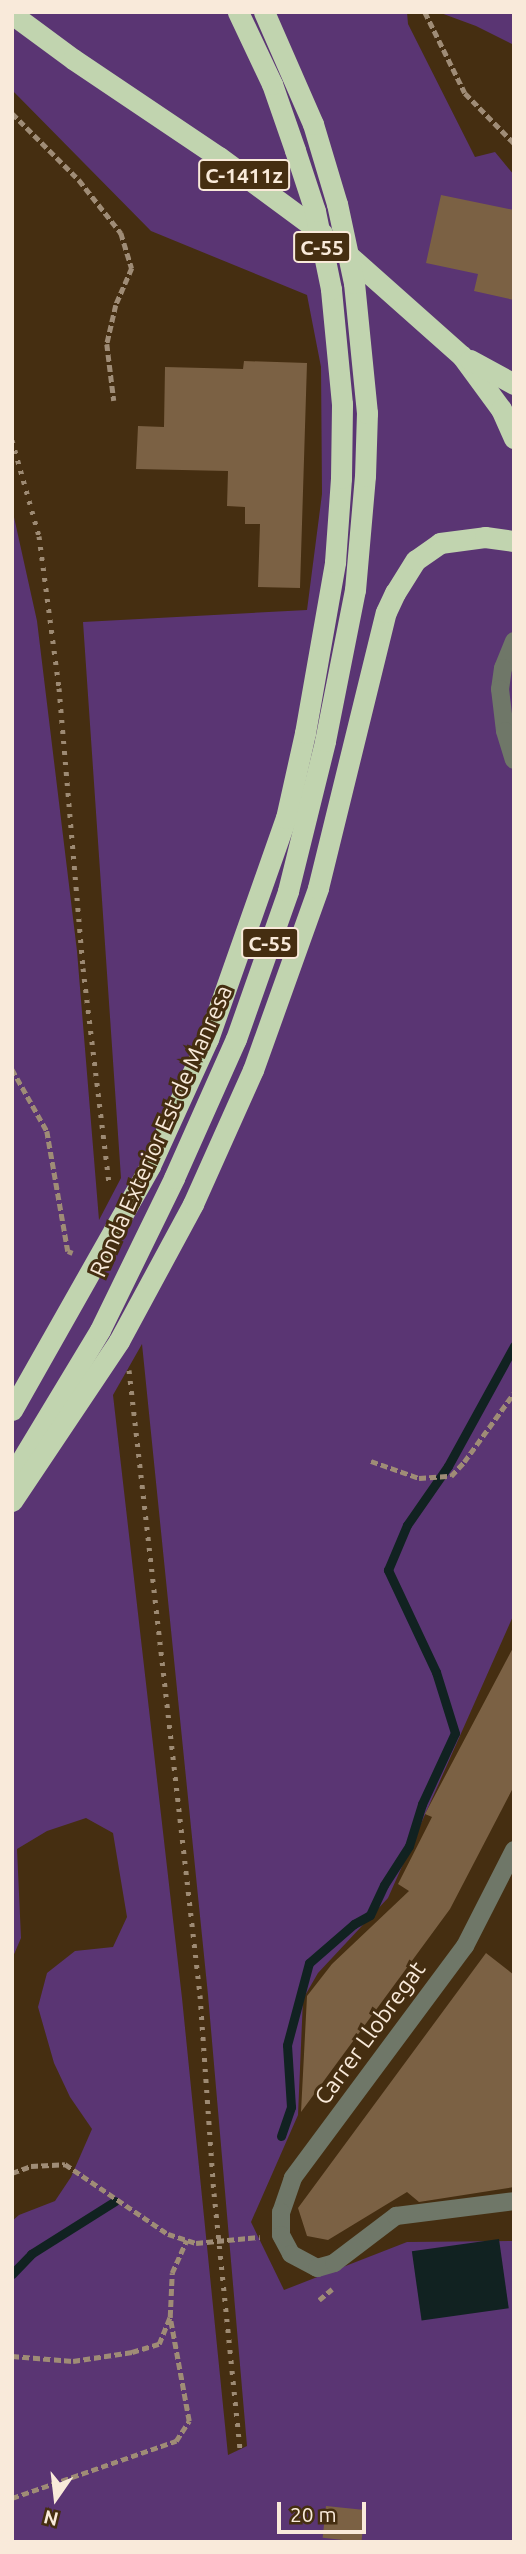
<!DOCTYPE html>
<html>
<head>
<meta charset="utf-8">
<style>
  body { margin:0 }
  #map { position:relative; width:526px; height:2554px; overflow:hidden; background:#452e11; font-family:Ubuntu,sans-serif }
  div>[style] { position:absolute }
  .green>* { inset:0; background:#5a3573 }
  .water>* { inset:0; background:#112221; transform-origin:0 0 }
  .stream>* { height:9px; margin:-4.5px; padding:0 4.5px; transform-origin:4.5px; border-radius:4.5px; background:#112221 }
  .building>* { inset:0; background:#7b6144; transform-origin:0 0 }
  .path>* { height:4.5px; margin-top:-2.25px; transform-origin:0; background:repeating-linear-gradient(90deg,#9f8c76 0 7px,transparent 0 10.5px) }
  .minor>* { height:18px; margin:-9px; padding:0 9px; transform-origin:9px; border-radius:9px; background:#6f7768 }
  .highway>* { height:21px; margin:-10.5px; padding:0 10.5px; transform-origin:10.5px; border-radius:10.5px; background:#c1d4af }
  .rail>* { height:5px; margin-top:-2.5px; transform-origin:0; background:repeating-linear-gradient(90deg,#9d8a73 0 3.5px,transparent 0 10.5px) }
  span { translate:-50% -50%; white-space:nowrap; text-align:center; line-height:1.15; -webkit-text-stroke:6px #452e11; paint-order:stroke }
  .shield-label span { padding:2px 5px; background:#452e11; border:2px solid; border-radius:5px; -webkit-text-stroke-width:0 }
  .shield-label { font-size:21px; color:#f9eada; font-weight:700 }
  .street-label { font-size:23px; color:#f9eada }
  .frame { position:absolute; inset:0; border:14px solid #f9eada; pointer-events:none }
  .north { position:absolute; left:21px; top:2463px; width:70px; height:70px; -webkit-text-stroke:5px #452e11; paint-order:stroke; rotate:194deg; font-size:19px; font-weight:700; line-height:28px; text-align:center; color:#f9eada }
  .north::after { content:''; display:block; margin:auto; width:24px; height:32px; background:#f9eada; clip-path:polygon(50% 0,100% 100%,50% 72%,0 100%) }
  .scale { position:absolute; left:277px; top:2502px; width:89px; height:32px; box-sizing:border-box; border:4px solid #f9eada; border-top:0; padding-left:9px; font-size:21px; line-height:24px; white-space:nowrap; color:#f9eada; -webkit-text-stroke:5px #452e11; paint-order:stroke }
</style>
</head>
<body>
<div id="map">
  <div class="green">
    <div style="clip-path:polygon(evenodd,12px 12px,407px 12px,408px 24px,475px 157px,495px 152px,514px 175px,514px 1614px,388px 1898px,318px 1973px,303px 1999px,298px 2115px,251px 2222px,284px 2290px,407px 2242px,514px 2241px,514px 2542px,12px 2542px,12px 2221px,19px 2215px,55px 2201px,71px 2177px,92px 2129px,70px 2097px,54px 2063px,38px 2007px,47px 1973px,75px 1951px,113px 1947px,127px 1917px,113px 1833px,86px 1818px,47px 1831px,17px 1849px,21px 1938px,12px 1959px,12px 508px,37px 621px,77px 951px,99px 1220px,121px 1178px,83px 622px,307px 610px,322px 494px,321px 367px,307px 295px,151px 231px,12px 90px,12px 12px,142px 1344px,208px 1995px,247px 2446px,228px 2455px,182px 1998px,113px 1395px,142px 1344px)"></div>
    <div style="clip-path:polygon(438px 12px,514px 12px,514px 45px,476px 26px)"></div>
  </div>
  <div class="water">
    <div style="left:499px;top:2239px;width:70px;height:88px;rotate:82deg"></div>
  </div>
  <div class="stream">
    <div style="left:281px;top:2136px;width:31px;rotate:-71deg"></div>
    <div style="left:291px;top:2107px;width:62px;rotate:-93.7deg"></div>
    <div style="left:287px;top:2045px;width:85px;rotate:-75deg"></div>
    <div style="left:309px;top:1963px;width:60px;rotate:-40.9deg"></div>
    <div style="left:354px;top:1924px;width:18px;rotate:-29deg"></div>
    <div style="left:370px;top:1915px;width:33px;rotate:-65deg"></div>
    <div style="left:384px;top:1885px;width:46px;rotate:-57.3deg"></div>
    <div style="left:409px;top:1846px;width:44px;rotate:-72.8deg"></div>
    <div style="left:422px;top:1804px;width:78px;rotate:-65.1deg"></div>
    <div style="left:455px;top:1733px;width:64px;rotate:-107.3deg"></div>
    <div style="left:436px;top:1672px;width:113px;rotate:-115.2deg"></div>
    <div style="left:388px;top:1570px;width:49px;rotate:-67.1deg"></div>
    <div style="left:407px;top:1525px;width:72px;rotate:-55.2deg"></div>
    <div style="left:448px;top:1466px;width:137px;rotate:-61.2deg"></div>
    <div style="left:12px;top:2274px;width:28px;rotate:-46deg"></div>
    <div style="left:31px;top:2254px;width:99px;rotate:-32.2deg"></div>
  </div>
  <div class="building">
    <div style="clip-path:polygon(441px 195px,514px 210px,514px 300px,474px 291px,478px 274px,426px 263px)"></div>
    <div style="clip-path:polygon(244px 361px,307px 363px,300px 588px,258px 587px,260px 524px,245px 524px,245px 507px,227px 506px,228px 471px,136px 469px,138px 426px,164px 427px,165px 367px,243px 369px)"></div>
    <div style="clip-path:polygon(514px 1646px,514px 1786px,450px 1909px,301px 2112px,307px 1996px,332px 1964px,409px 1891px,398px 1884px,432px 1817px,425px 1814px)"></div>
    <div style="clip-path:polygon(486px 1953px,514px 1975px,514px 2187px,419px 2202px,407px 2192px,328px 2240px,307px 2236px,298px 2208px)"></div>
    <div style="left:326px;top:2506px;width:39px;height:32px;rotate:6deg"></div>
  </div>
  <div class="path">
    <div style="left:425px;top:12px;width:90px;rotate:63.7deg"></div>
    <div style="left:465px;top:93px;width:70px;rotate:45.6deg"></div>
    <div style="left:12px;top:113px;width:95px;rotate:45deg"></div>
    <div style="left:79px;top:180px;width:68px;rotate:51.6deg"></div>
    <div style="left:121px;top:233px;width:37px;rotate:73deg"></div>
    <div style="left:132px;top:268px;width:40px;rotate:113.4deg"></div>
    <div style="left:116px;top:305px;width:40px;rotate:103deg"></div>
    <div style="left:107px;top:344px;width:57px;rotate:83deg"></div>
    <div style="left:12px;top:1069px;width:71px;rotate:60.6deg"></div>
    <div style="left:47px;top:1131px;width:122px;rotate:80.1deg"></div>
    <div style="left:68px;top:1251px;width:5px;rotate:22deg"></div>
    <div style="left:371px;top:1461px;width:51px;rotate:19.5deg"></div>
    <div style="left:419px;top:1478px;width:32px;rotate:-4deg"></div>
    <div style="left:451px;top:1476px;width:19px;rotate:-47deg"></div>
    <div style="left:464px;top:1462px;width:85px;rotate:-54.1deg"></div>
    <div style="left:12px;top:2173px;width:20px;rotate:-20deg"></div>
    <div style="left:31px;top:2166px;width:34px;rotate:-3deg"></div>
    <div style="left:65px;top:2164px;width:125px;rotate:34.2deg"></div>
    <div style="left:168px;top:2234px;width:29px;rotate:18deg"></div>
    <div style="left:196px;top:2243px;width:64px;rotate:-5.4deg"></div>
    <div style="left:319px;top:2300px;width:17px;rotate:-40deg"></div>
    <div style="left:12px;top:2356px;width:61px;rotate:4.7deg"></div>
    <div style="left:73px;top:2361px;width:60px;rotate:-8.7deg"></div>
    <div style="left:132px;top:2352px;width:28px;rotate:-17deg"></div>
    <div style="left:159px;top:2344px;width:29px;rotate:-68deg"></div>
    <div style="left:170px;top:2317px;width:44px;rotate:-87.4deg"></div>
    <div style="left:172px;top:2273px;width:36px;rotate:-66deg"></div>
    <div style="left:12px;top:2498px;width:174px;rotate:-19.2deg"></div>
    <div style="left:176px;top:2441px;width:24px;rotate:-57deg"></div>
    <div style="left:189px;top:2421px;width:106px;rotate:-100.4deg"></div>
  </div>
  <div class="minor">
    <div style="left:514px;top:641px;width:29px;rotate:112deg"></div>
    <div style="left:503px;top:668px;width:21px;rotate:98deg"></div>
    <div style="left:500px;top:689px;width:42px;rotate:83.2deg"></div>
    <div style="left:505px;top:731px;width:30px;rotate:73deg"></div>
    <div style="left:514px;top:1850px;width:108px;rotate:117deg"></div>
    <div style="left:465px;top:1946px;width:289px;rotate:126.6deg"></div>
    <div style="left:293px;top:2178px;width:36px;rotate:109deg"></div>
    <div style="left:281px;top:2212px;width:23px;rotate:90deg"></div>
    <div style="left:281px;top:2235px;width:21px;rotate:62deg"></div>
    <div style="left:291px;top:2254px;width:30px;rotate:28deg"></div>
    <div style="left:317px;top:2268px;width:18px;rotate:-16deg"></div>
    <div style="left:334px;top:2263px;width:78px;rotate:-37.2deg"></div>
    <div style="left:396px;top:2216px;width:119px;rotate:-7.2deg"></div>
  </div>
  <div class="highway">
    <div style="left:12px;top:14px;width:76px;rotate:36.4deg"></div>
    <div style="left:73px;top:59px;width:176px;rotate:33.9deg"></div>
    <div style="left:219px;top:157px;width:128px;rotate:36.4deg"></div>
    <div style="left:347px;top:254px;width:154px;rotate:41.6deg"></div>
    <div style="left:462px;top:356px;width:66px;rotate:53.7deg"></div>
    <div style="left:501px;top:409px;width:32px;rotate:66deg"></div>
    <div style="left:470px;top:360px;width:50px;rotate:28.6deg"></div>
    <div style="left:12px;top:1410px;width:280px;rotate:-60.5deg"></div>
    <div style="left:150px;top:1166px;width:140px;rotate:-65.5deg"></div>
    <div style="left:208px;top:1039px;width:234px;rotate:-70.6deg"></div>
    <div style="left:286px;top:818px;width:87px;rotate:-77.4deg"></div>
    <div style="left:305px;top:733px;width:174px;rotate:-80deg"></div>
    <div style="left:335px;top:562px;width:84px;rotate:-85.9deg"></div>
    <div style="left:341px;top:478px;width:74px;rotate:-89.2deg"></div>
    <div style="left:342px;top:404px;width:116px;rotate:-95.5deg"></div>
    <div style="left:331px;top:289px;width:80px;rotate:-101.6deg"></div>
    <div style="left:315px;top:211px;width:64px;rotate:-108.2deg"></div>
    <div style="left:295px;top:150px;width:70px;rotate:-109.2deg"></div>
    <div style="left:272px;top:84px;width:80px;rotate:-115.3deg"></div>
    <div style="left:12px;top:1476px;width:170px;rotate:-58.9deg"></div>
    <div style="left:100px;top:1330px;width:169px;rotate:-64deg"></div>
    <div style="left:174px;top:1178px;width:152px;rotate:-66deg"></div>
    <div style="left:236px;top:1039px;width:157px;rotate:-70.6deg"></div>
    <div style="left:288px;top:891px;width:154px;rotate:-76.1deg"></div>
    <div style="left:325px;top:741px;width:154px;rotate:-78.8deg"></div>
    <div style="left:355px;top:590px;width:114px;rotate:-85deg"></div>
    <div style="left:365px;top:476px;width:63px;rotate:-88.2deg"></div>
    <div style="left:367px;top:413px;width:131px;rotate:-95.7deg"></div>
    <div style="left:354px;top:283px;width:81px;rotate:-102.1deg"></div>
    <div style="left:337px;top:204px;width:84px;rotate:-106.7deg"></div>
    <div style="left:313px;top:124px;width:122px;rotate:-113.6deg"></div>
    <div style="left:12px;top:1501px;width:192px;rotate:-56.2deg"></div>
    <div style="left:119px;top:1341px;width:156px;rotate:-61.6deg"></div>
    <div style="left:193px;top:1204px;width:147px;rotate:-65.9deg"></div>
    <div style="left:253px;top:1070px;width:193px;rotate:-70.3deg"></div>
    <div style="left:318px;top:888px;width:284px;rotate:-76.2deg"></div>
    <div style="left:386px;top:612px;width:21px;rotate:-65deg"></div>
    <div style="left:395px;top:593px;width:39px;rotate:-58deg"></div>
    <div style="left:416px;top:560px;width:29px;rotate:-35deg"></div>
    <div style="left:440px;top:543px;width:45px;rotate:-7.6deg"></div>
    <div style="left:485px;top:537px;width:29px;rotate:8deg"></div>
  </div>
  <div class="rail">
    <div style="left:12px;top:440px;width:100px;rotate:74.3deg"></div>
    <div style="left:39px;top:536px;width:153px;rotate:82.5deg"></div>
    <div style="left:59px;top:688px;width:281px;rotate:85.1deg"></div>
    <div style="left:83px;top:968px;width:216px;rotate:83.1deg"></div>
    <div style="left:129px;top:1370px;width:629px;rotate:83.52deg"></div>
    <div style="left:200px;top:1995px;width:198px;rotate:86deg"></div>
    <div style="left:214px;top:2193px;width:258px;rotate:84.2deg"></div>
  </div>
  <div class="shield-label">
    <span style="left:244px;top:175px">C-1411z</span>
    <span style="left:322px;top:247px">C-55</span>
    <span style="left:270px;top:943px">C-55</span>
  </div>
  <div class="street-label">
    <span style="left:161px;top:1131px;rotate:-66deg">Ronda Exterior Est de Manresa</span>
    <span style="left:370px;top:2033px;rotate:-54deg">Carrer Llobregat</span>
  </div>
  <div class="frame"></div>
  <div class="north">N</div>
  <div class="scale">20 m</div>
</div>
</body>
</html>
